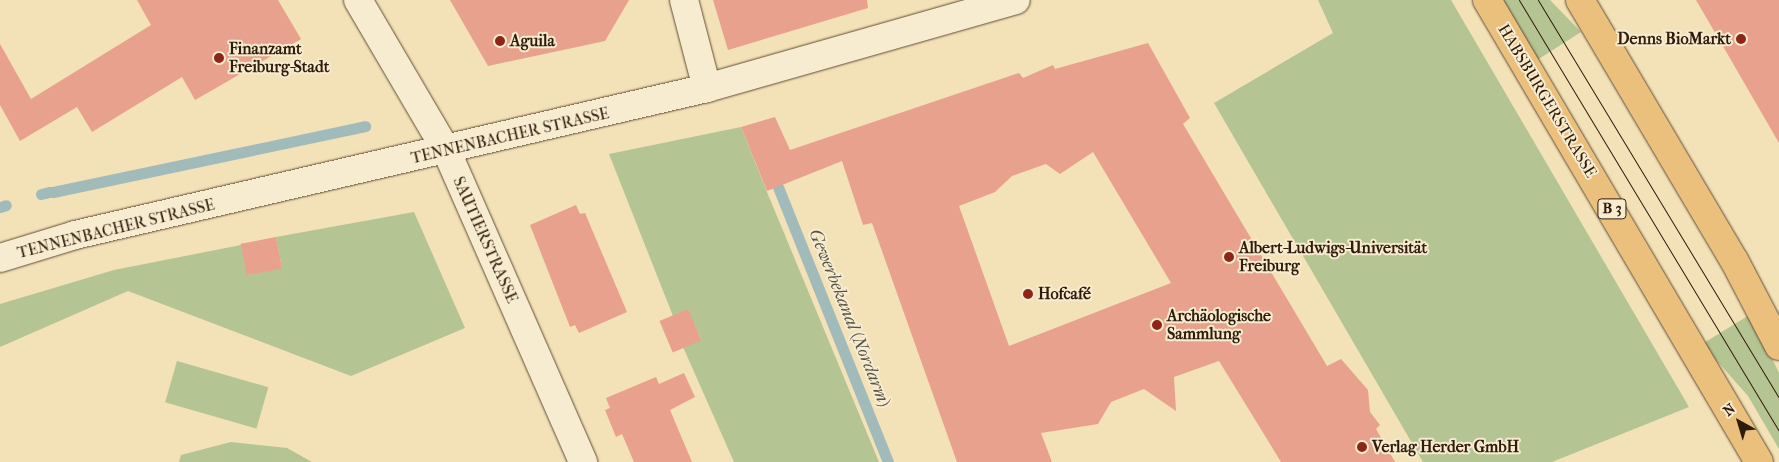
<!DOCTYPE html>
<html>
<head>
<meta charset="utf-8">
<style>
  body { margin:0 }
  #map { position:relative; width:1779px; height:462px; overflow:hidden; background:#f3e1b7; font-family:"IM FELL French Canon",serif }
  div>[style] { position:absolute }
  .green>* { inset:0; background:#b5c493; transform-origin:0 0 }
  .stream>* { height:11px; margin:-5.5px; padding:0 5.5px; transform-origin:5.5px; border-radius:5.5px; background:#a0bbb9 }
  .building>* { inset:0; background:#e8a18c; transform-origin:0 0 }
  .roads { filter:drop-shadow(0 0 1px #604c35) drop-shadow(0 0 1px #604c35) }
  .street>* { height:28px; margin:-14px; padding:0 14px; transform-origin:14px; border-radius:14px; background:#f7ecd0 }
  .primary>* { height:28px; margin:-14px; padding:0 14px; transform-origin:14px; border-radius:14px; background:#eac07c }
  .tram>* { height:1px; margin:-0.5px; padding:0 0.5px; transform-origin:0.5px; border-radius:0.5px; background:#2f1b0a }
  .dots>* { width:14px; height:14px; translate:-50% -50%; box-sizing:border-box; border:2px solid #f7ecd0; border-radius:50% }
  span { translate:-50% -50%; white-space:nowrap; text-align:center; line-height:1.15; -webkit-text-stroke:4px #f7ecd0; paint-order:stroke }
  .shield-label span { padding:1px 4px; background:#f7ecd0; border:1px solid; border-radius:4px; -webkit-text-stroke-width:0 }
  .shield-label { font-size:15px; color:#2f1b0a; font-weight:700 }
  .poi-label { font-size:16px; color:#2f1b0a; font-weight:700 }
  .right { translate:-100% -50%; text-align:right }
  .left { translate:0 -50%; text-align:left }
  .street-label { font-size:16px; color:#2f1b0a }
  .water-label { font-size:18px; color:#575347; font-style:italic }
  .north { position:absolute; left:1714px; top:397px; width:50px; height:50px; -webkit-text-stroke:4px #f7ecd0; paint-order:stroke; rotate:321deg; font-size:14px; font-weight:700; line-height:20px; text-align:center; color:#2f1b0a }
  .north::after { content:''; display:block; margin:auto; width:18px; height:22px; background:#2f1b0a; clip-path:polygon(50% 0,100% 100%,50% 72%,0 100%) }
</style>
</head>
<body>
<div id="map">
  <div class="green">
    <div style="clip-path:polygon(1318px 0,1451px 0,1689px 407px,1552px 462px,1423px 462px,1214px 103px,1333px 33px)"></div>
    <div style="clip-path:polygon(1499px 0,1550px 0,1581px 32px,1534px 62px)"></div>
    <div style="clip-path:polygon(741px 127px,767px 192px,879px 462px,734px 462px,683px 347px,701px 339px,694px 324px,673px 316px,609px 154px)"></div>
    <div style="clip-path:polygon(414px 212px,465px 328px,351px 376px,128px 291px,0 347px,0 304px,114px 270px,241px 245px,248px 275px,282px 268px,276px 237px)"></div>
    <div style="clip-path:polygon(1751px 314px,1779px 373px,1779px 449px,1748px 396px,1702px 344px)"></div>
    <div style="left:177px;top:361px;width:95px;height:43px;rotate:16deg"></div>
    <div style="clip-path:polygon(231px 442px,287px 448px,312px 462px,179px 462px,181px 455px)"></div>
  </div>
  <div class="stream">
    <div style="left:778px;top:187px;width:296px;rotate:68.2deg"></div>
    <div style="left:53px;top:192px;width:319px;rotate:-11.9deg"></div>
    <div style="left:41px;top:194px;width:9px;rotate:-13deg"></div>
    <div style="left:0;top:207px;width:6px;rotate:-18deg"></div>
  </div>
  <div class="building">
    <div style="clip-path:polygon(137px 0,278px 0,301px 39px,195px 100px,182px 77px,92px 132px,77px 107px,20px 141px,0 105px,0 44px,31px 99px,151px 25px)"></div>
    <div style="clip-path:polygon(450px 0,629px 0,605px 41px,488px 66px)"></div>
    <div style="clip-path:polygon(713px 0,867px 0,868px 8px,728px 50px)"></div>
    <div style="clip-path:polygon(1696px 0,1779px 0,1779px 143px,1724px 48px)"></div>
    <div style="clip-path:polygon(evenodd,1148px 43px,1190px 118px,1183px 124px,1327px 366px,1341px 359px,1368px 390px,1370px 412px,1380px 425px,1376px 429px,1395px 462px,1281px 462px,1219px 361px,1174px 377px,1176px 411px,1144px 389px,1111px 402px,1098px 424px,1041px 433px,1052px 462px,957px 462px,872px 223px,863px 225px,842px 161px,767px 191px,741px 127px,775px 117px,790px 150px,1019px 73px,1023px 78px,1053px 65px,1055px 69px,1148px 43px,1093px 152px,1171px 283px,1009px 346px,959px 206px,995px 192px,1012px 176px,1046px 164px,1060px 174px,1093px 152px)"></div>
    <div style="clip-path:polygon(576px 205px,580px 214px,585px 213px,627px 312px,579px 333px,575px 325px,570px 327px,530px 225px)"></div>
    <div style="left:276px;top:237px;width:32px;height:36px;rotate:79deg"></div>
    <div style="left:688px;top:309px;width:34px;height:31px;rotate:67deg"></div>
    <div style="clip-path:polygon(684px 373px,695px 397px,670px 410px,692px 462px,634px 462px,622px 434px,616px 437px,605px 410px,610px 408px,606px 398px,656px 377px,659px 384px)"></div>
  </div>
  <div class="roads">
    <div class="street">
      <div style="left:358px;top:0;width:176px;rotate:59.6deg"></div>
      <div style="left:447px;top:152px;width:339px;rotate:66.3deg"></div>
      <div style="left:684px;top:0;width:91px;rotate:75.4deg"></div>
      <div style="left:0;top:258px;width:78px;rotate:-17deg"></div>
      <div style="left:75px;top:235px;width:649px;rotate:-13.09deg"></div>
      <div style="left:707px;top:88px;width:321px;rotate:-15.9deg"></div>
    </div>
    <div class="primary">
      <div style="left:1487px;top:0;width:536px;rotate:59.51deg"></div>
      <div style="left:1580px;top:0;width:302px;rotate:59.4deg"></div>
      <div style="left:1734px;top:260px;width:97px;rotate:62.4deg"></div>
    </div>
  </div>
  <div class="tram">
    <div style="left:1519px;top:0;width:503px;rotate:58.9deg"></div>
    <div style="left:1538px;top:0;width:465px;rotate:58.8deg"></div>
  </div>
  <div class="dots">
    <div style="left:1741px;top:39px;background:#8f2418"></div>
    <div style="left:500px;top:41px;background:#8f2418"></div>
    <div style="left:219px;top:58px;background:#8f2418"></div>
    <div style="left:1229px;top:257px;background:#8f2418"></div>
    <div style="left:1028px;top:294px;background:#8f2418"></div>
    <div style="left:1157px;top:325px;background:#8f2418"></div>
    <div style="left:1362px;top:447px;background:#8f2418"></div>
  </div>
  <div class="shield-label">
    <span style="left:1612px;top:209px">B 3</span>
  </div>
  <div class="poi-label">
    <span class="right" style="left:1731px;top:39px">Denns BioMarkt</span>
    <span class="left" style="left:510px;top:41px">Aguila</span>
    <span class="left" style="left:229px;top:58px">Finanzamt<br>Freiburg-Stadt</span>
    <span class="left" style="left:1239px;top:257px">Albert-Ludwigs-Universität<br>Freiburg</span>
    <span class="left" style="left:1038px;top:294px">Hofcafé</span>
    <span class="left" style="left:1167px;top:325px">Archäologische<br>Sammlung</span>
    <span class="left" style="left:1372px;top:447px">Verlag Herder GmbH</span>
  </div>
  <div class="street-label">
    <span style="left:1547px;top:101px;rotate:59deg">HABSBURGERSTRASSE</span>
    <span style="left:510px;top:136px;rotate:-13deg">TENNENBACHER STRASSE</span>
    <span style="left:116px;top:229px;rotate:-14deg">TENNENBACHER STRASSE</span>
    <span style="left:485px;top:240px;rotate:66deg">SAUTIERSTRASSE</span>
  </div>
  <div class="water-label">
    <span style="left:849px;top:318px;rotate:68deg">Gewerbekanal (Nordarm)</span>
  </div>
  <div class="north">N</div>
</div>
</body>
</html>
